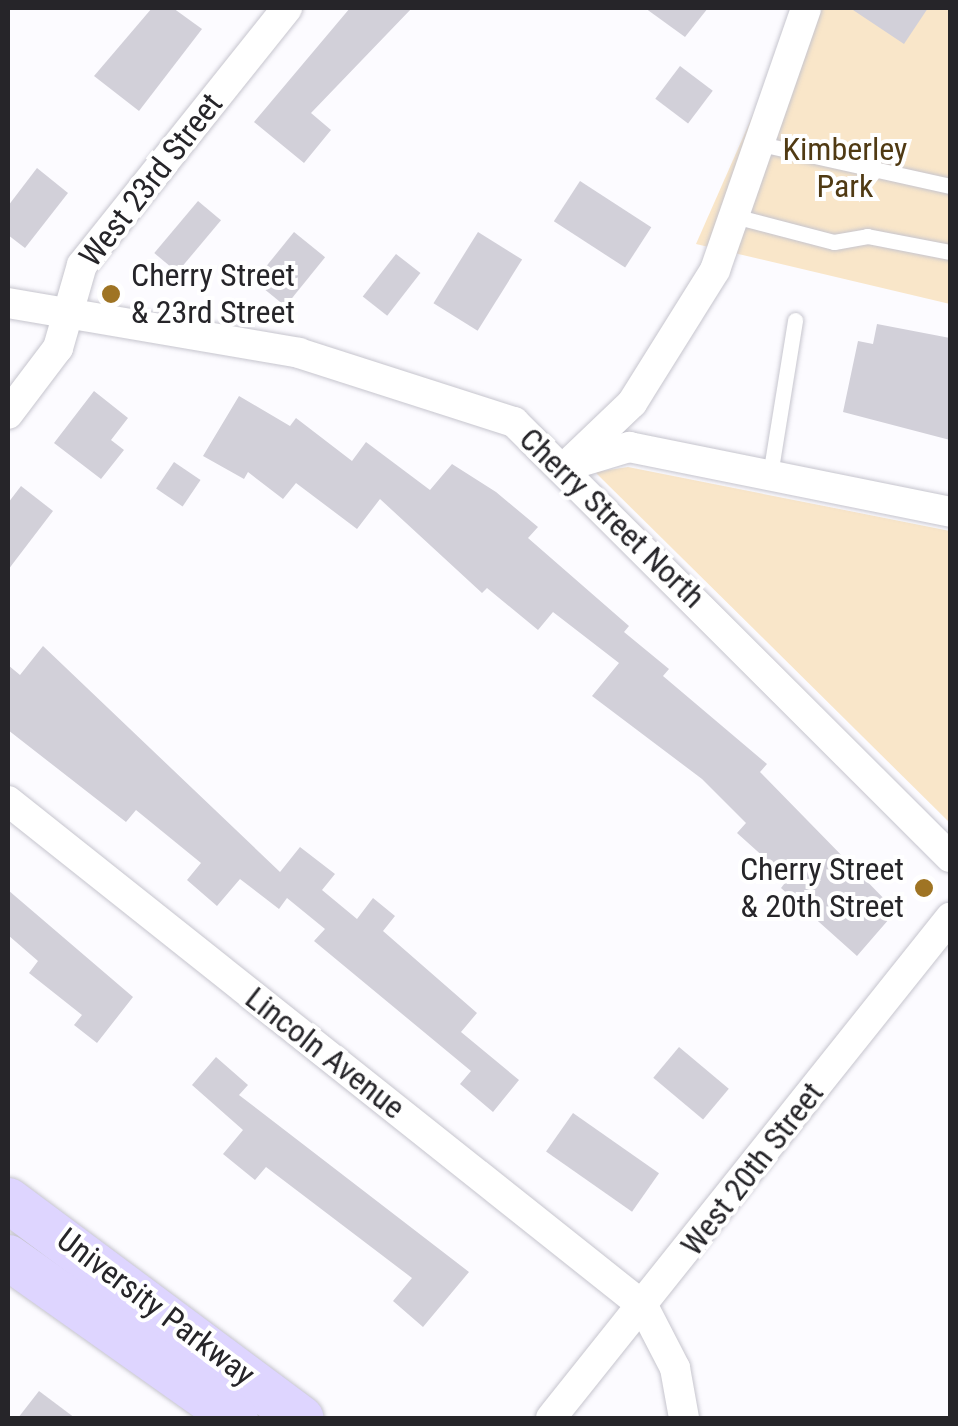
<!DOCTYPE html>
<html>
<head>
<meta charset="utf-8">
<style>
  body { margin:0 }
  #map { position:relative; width:958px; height:1426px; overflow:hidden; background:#fcfbff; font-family:"Roboto Condensed",sans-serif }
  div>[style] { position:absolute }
  .green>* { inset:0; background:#f9e6c9 }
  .building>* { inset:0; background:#d2d0d9; transform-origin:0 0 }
  .roads { filter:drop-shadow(0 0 2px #c6c5ce) drop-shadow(0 0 2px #c6c5ce) }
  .service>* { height:15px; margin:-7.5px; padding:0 7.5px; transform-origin:7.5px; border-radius:7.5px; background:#fff }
  .minor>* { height:30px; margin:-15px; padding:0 15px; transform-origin:15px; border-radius:15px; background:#fff }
  .primary>* { height:45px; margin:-22.5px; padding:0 22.5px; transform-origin:22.5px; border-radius:22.5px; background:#ded5ff }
  .dots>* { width:28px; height:28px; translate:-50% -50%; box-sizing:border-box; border:5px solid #fff; border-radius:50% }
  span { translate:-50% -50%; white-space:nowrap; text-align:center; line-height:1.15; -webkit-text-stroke:8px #fff; paint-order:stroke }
  .park-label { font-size:32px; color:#503a13 }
  .street-label { font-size:32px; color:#262529 }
  .poi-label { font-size:32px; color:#262529 }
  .left { translate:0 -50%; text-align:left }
  .right { translate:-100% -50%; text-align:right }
  .frame { position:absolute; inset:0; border:10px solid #262529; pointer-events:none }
</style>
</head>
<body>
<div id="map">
  <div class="green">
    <div style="clip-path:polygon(800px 8px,950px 8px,950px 304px,696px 244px)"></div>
    <div style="clip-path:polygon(628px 467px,950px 531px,950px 823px,595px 472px)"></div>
  </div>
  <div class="building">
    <div style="clip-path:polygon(152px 8px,173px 8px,202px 29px,139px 111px,94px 76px)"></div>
    <div style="clip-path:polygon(350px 8px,412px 8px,311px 113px,331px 130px,304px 163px,254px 122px)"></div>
    <div style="clip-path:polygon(645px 8px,708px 8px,685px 37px)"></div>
    <div style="clip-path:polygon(850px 8px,928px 8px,904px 44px)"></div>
    <div style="left:680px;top:66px;width:41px;height:41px;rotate:37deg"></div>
    <div style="clip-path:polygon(37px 168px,68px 193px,25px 248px,8px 235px,8px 206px)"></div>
    <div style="left:580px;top:181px;width:85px;height:48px;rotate:33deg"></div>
    <div style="left:198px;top:201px;width:30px;height:68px;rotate:40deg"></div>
    <div style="left:294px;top:232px;width:40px;height:63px;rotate:39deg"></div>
    <div style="left:478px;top:232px;width:52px;height:84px;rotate:32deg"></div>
    <div style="left:396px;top:254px;width:31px;height:54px;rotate:38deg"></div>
    <div style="clip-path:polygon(877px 324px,950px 338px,950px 440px,843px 412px,858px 341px,873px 344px)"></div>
    <div style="clip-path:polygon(94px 391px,128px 418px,111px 440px,124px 450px,101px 479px,54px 443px)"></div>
    <div style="clip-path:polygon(239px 396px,290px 426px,296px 418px,352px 461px,366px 442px,430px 490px,452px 464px,496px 492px,538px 527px,528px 538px,629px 626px,624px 632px,669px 669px,663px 676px,767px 764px,760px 772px,896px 911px,857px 956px,781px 888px,788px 879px,737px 833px,746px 823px,702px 779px,592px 696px,619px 663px,553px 612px,538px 630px,487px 588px,482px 593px,380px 499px,357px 529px,296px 483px,283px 499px,248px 472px,244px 479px,203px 456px)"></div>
    <div style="left:174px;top:462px;width:32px;height:32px;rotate:34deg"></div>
    <div style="clip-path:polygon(21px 486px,53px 511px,8px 570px,8px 503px)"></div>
    <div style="clip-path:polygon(43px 646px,280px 872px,300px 847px,335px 874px,322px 890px,357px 919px,373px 898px,395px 916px,383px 931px,477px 1013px,461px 1032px,519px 1080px,493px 1112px,460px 1084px,471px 1071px,314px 941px,325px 929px,287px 898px,279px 909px,240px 879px,217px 906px,187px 880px,201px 863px,136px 810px,126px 822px,8px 730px,8px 665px,20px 675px)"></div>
    <div style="clip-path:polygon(8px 890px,133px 997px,97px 1043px,74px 1025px,82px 1015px,29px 973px,38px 961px,8px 935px)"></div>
    <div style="left:679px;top:1047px;width:65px;height:40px;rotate:40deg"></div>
    <div style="clip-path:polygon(216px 1057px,248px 1085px,239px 1095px,469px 1272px,423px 1327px,393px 1301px,412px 1278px,266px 1167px,255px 1180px,223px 1154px,243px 1130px,192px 1085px)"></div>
    <div style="left:573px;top:1113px;width:105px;height:47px;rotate:35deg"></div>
    <div style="clip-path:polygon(39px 1391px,75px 1418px,18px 1418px)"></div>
  </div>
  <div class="roads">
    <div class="service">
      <div style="left:765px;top:145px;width:189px;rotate:12.5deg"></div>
      <div style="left:738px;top:217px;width:99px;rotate:14.6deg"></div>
      <div style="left:834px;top:242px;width:34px;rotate:-10deg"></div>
      <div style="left:867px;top:236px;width:85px;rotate:10.9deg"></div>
      <div style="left:770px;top:475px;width:157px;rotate:-80.8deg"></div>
    </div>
    <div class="minor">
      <div style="left:8px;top:303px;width:295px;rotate:9.7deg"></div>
      <div style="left:299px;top:353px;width:226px;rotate:17.8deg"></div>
      <div style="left:514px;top:422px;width:616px;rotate:44.93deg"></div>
      <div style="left:8px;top:414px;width:83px;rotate:-52.9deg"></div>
      <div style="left:58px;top:348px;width:86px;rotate:-73.9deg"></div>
      <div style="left:82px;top:265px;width:329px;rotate:-51.4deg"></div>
      <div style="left:573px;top:464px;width:59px;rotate:-16.9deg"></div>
      <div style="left:629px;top:447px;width:328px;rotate:11.4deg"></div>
      <div style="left:565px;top:467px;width:93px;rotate:-43.7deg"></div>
      <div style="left:632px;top:403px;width:157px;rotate:-58deg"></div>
      <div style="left:715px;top:270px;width:277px;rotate:-70.8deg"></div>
      <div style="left:8px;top:801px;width:811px;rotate:38.49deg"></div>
      <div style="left:643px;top:1306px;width:70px;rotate:62.7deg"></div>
      <div style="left:675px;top:1368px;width:51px;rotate:79.8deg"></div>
      <div style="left:551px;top:1418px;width:640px;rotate:-51.41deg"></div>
    </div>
    <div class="primary">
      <div style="left:8px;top:1200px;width:365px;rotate:36.7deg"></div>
      <div style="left:8px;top:1257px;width:278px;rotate:35.3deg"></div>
    </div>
  </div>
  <div class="dots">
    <div style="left:111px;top:294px;background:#9f7424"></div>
    <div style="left:924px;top:888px;background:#9f7424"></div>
  </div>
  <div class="park-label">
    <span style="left:845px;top:168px">Kimberley<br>Park</span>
  </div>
  <div class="street-label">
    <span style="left:151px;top:180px;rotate:-52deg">West 23rd Street</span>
    <span style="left:612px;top:518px;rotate:44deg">Cherry Street North</span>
    <span style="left:325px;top:1053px;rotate:38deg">Lincoln Avenue</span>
    <span style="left:752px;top:1169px;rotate:-52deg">West 20th Street</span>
    <span style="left:156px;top:1307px;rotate:37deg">University Parkway</span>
  </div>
  <div class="poi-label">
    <span class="left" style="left:131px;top:294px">Cherry Street<br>&amp; 23rd Street</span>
    <span class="right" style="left:904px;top:888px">Cherry Street<br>&amp; 20th Street</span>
  </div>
  <div class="frame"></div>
</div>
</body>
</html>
